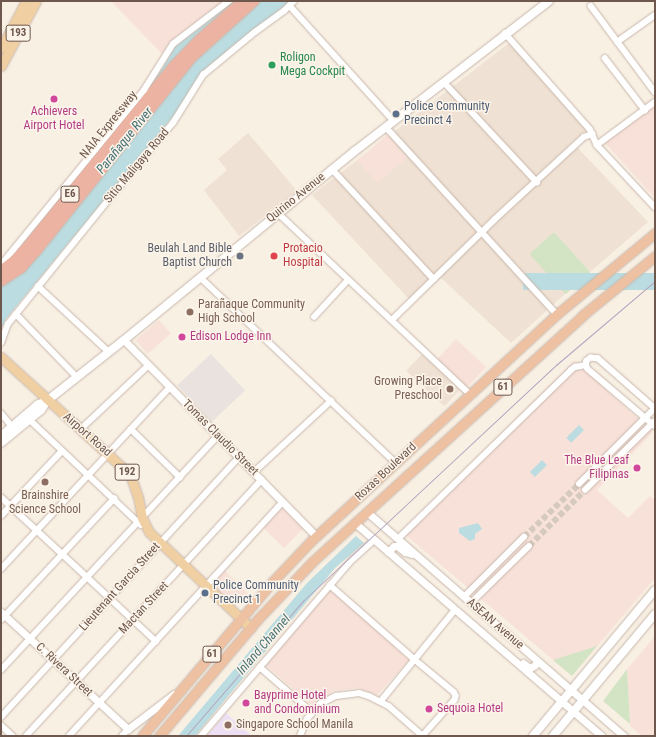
<!DOCTYPE html>
<html>
<head>
<meta charset="utf-8">
<style>
  body { margin:0 }
  #map { position:relative; width:656px; height:737px; overflow:hidden; background:#f9f0e4; font-family:"Roboto Condensed",sans-serif }
  div>[style] { position:absolute }
  .residential>* { inset:0; background:#efe1d3; transform-origin:0 0 }
  .commercial>* { inset:0; background:#f8e1d9; transform-origin:0 0 }
  .industrial>* { inset:0; background:#e9e2de; transform-origin:0 0 }
  .education>* { inset:0; background:#ede0f5 }
  .green>* { inset:0; background:#d3e4c4; transform-origin:0 0 }
  .water>* { inset:0; background:#bbdce0; transform-origin:0 0 }
  .minor-tunnel>* { height:5.5px; margin-top:-2.75px; transform-origin:0; background:repeating-linear-gradient(90deg,#d6cabe 0 5.5px,transparent 0 8.5px) }
  .roads { filter:drop-shadow(0 0 1px #c8b7ac) drop-shadow(0 0 1px #c8b7ac) }
  .minor>* { height:5.5px; margin:-2.75px; padding:0 2.75px; transform-origin:2.75px; border-radius:2.75px; background:#fff }
  .tertiary>* { height:7px; margin:-3.5px; padding:0 3.5px; transform-origin:3.5px; border-radius:3.5px; background:#fff }
  .secondary>* { height:8px; margin:-4px; padding:0 4px; transform-origin:4px; border-radius:4px; background:#fff }
  .primary>* { height:9px; margin:-4.5px; padding:0 4.5px; transform-origin:4.5px; border-radius:4.5px; background:#f0d0a3 }
  .trunk>* { height:9px; margin:-4.5px; padding:0 4.5px; transform-origin:4.5px; border-radius:4.5px; background:#eec1a2 }
  .motorway>* { height:10px; margin:-5px; padding:0 5px; transform-origin:5px; border-radius:5px; background:#ecb2a2 }
  .tram>* { height:1px; margin:-0.5px; padding:0 0.5px; transform-origin:0.5px; border-radius:0.5px; background:#b2a4c0 }
  .dots>* { width:11px; height:11px; translate:-50% -50%; box-sizing:border-box; border:2px solid #fcf4e9; border-radius:50% }
  span { translate:-50% -50%; white-space:nowrap; text-align:center; line-height:1.15; -webkit-text-stroke:3px #fcf4e9; paint-order:stroke }
  .shield-label span { padding:1px 3px; background:#fcf4e9; border:1px solid; border-radius:3px; -webkit-text-stroke-width:0 }
  .shield-label { font-size:11px; color:#6e574d; font-weight:700 }
  .leisure-label { font-size:12px; color:#27864d }
  .left { translate:0 -50%; text-align:left }
  .service-label { font-size:12px; color:#4e5e75 }
  .hotel-label { font-size:12px; color:#b23c85 }
  .right { translate:-100% -50%; text-align:right }
  .street-label { font-size:12px; color:#6e574d }
  .worship-label { font-size:12px; color:#5b616d }
  .health-label { font-size:12px; color:#be3a42 }
  .education-label { font-size:12px; color:#785e54 }
  .water-label { font-size:13px; color:#477278; font-style:italic }
  .frame { position:absolute; inset:0; border:2px solid #6e574d; pointer-events:none }
</style>
</head>
<body>
<div id="map">
  <div class="residential">
    <div style="clip-path:polygon(509px 43px,587px 129px,481px 227px,486px 232px,577px 147px,648px 222px,590px 272px,554px 232px,530px 254px,566px 293px,511px 343px,441px 278px,416px 301px,409px 299px,312px 195px)"></div>
    <div style="clip-path:polygon(248px 133px,297px 191px,239px 236px,204px 190px,227px 170px,218px 159px)"></div>
    <div style="left:422px;top:354px;width:52px;height:23px;rotate:43deg"></div>
  </div>
  <div class="commercial">
    <div style="clip-path:polygon(111px 1px,223px 1px,178px 35px,168px 44px,162px 54px)"></div>
    <div style="clip-path:polygon(655px 105px,655px 198px,605px 143px)"></div>
    <div style="left:387px;top:135px;width:30px;height:39px;rotate:49deg"></div>
    <div style="left:159px;top:320px;width:18px;height:31px;rotate:49deg"></div>
    <div style="left:456px;top:339px;width:41px;height:29px;rotate:43deg"></div>
    <div style="clip-path:polygon(574px 361px,653px 432px,597px 490px,628px 518px,650px 496px,655px 500px,655px 578px,572px 676px,402px 532px)"></div>
    <div style="left:281px;top:507px;width:31px;height:27px;rotate:45deg"></div>
    <div style="left:225px;top:571px;width:32px;height:20px;rotate:44deg"></div>
    <div style="clip-path:polygon(330px 588px,409px 660px,377px 695px,358px 688px,333px 691px,313px 706px,266px 665px)"></div>
    <div style="clip-path:polygon(655px 636px,655px 736px,642px 736px,630px 726px,627px 669px)"></div>
  </div>
  <div class="industrial">
    <div style="left:211px;top:354px;width:50px;height:46px;rotate:47deg"></div>
  </div>
  <div class="education">
    <div style="clip-path:polygon(226px 713px,252px 736px,207px 736px)"></div>
  </div>
  <div class="green">
    <div style="left:554px;top:232px;width:54px;height:33px;rotate:48deg"></div>
    <div style="clip-path:polygon(597px 646px,572px 676px,553px 660px)"></div>
    <div style="clip-path:polygon(627px 669px,628px 686px,630px 724px,603px 701px)"></div>
  </div>
  <div class="water">
    <div style="clip-path:polygon(233px 1px,290px 1px,203px 74px,184px 103px,6px 319px,1px 330px,1px 272px,148px 91px,175px 47px)"></div>
    <div style="left:655px;top:273px;width:17px;height:132px;rotate:90deg"></div>
    <div style="left:579px;top:425px;width:7px;height:18px;rotate:45deg"></div>
    <div style="left:542px;top:460px;width:7px;height:17px;rotate:45deg"></div>
    <div style="clip-path:polygon(478px 523px,482px 529px,475px 534px,475px 539px,470px 541px,459px 533px,459px 528px)"></div>
    <div style="clip-path:polygon(356px 536px,364px 543px,335px 568px,195px 736px,178px 736px,307px 583px)"></div>
  </div>
  <div class="minor-tunnel">
    <div style="left:524px;top:537px;width:76px;rotate:-43.9deg"></div>
    <div style="left:529px;top:546px;width:79px;rotate:-45deg"></div>
  </div>
  <div class="roads">
    <div class="minor">
      <div style="left:290px;top:6px;width:155px;rotate:47.9deg"></div>
      <div style="left:591px;top:6px;width:107px;rotate:53.3deg"></div>
      <div style="left:505px;top:33px;width:128px;rotate:48.5deg"></div>
      <div style="left:590px;top:129px;width:17px;rotate:66deg"></div>
      <div style="left:597px;top:145px;width:85px;rotate:46.9deg"></div>
      <div style="left:617px;top:42px;width:47px;rotate:-35.4deg"></div>
      <div style="left:605px;top:58px;width:66px;rotate:52.4deg"></div>
      <div style="left:444px;top:82px;width:137px;rotate:47.1deg"></div>
      <div style="left:386px;top:127px;width:253px;rotate:47.6deg"></div>
      <div style="left:597px;top:145px;width:72px;rotate:-36.6deg"></div>
      <div style="left:332px;top:169px;width:150px;rotate:47.2deg"></div>
      <div style="left:278px;top:213px;width:264px;rotate:43.3deg"></div>
      <div style="left:1px;top:265px;width:226px;rotate:-50.7deg"></div>
      <div style="left:144px;top:90px;width:54px;rotate:-57.8deg"></div>
      <div style="left:173px;top:44px;width:71px;rotate:-37.5deg"></div>
      <div style="left:200px;top:277px;width:270px;rotate:43.5deg"></div>
      <div style="left:38px;top:286px;width:97px;rotate:42.9deg"></div>
      <div style="left:16px;top:314px;width:88px;rotate:45.9deg"></div>
      <div style="left:314px;top:317px;width:50px;rotate:-47.4deg"></div>
      <div style="left:392px;top:320px;width:143px;rotate:-44.4deg"></div>
      <div style="left:494px;top:220px;width:122px;rotate:-42.7deg"></div>
      <div style="left:584px;top:137px;width:9px;rotate:-21deg"></div>
      <div style="left:1px;top:343px;width:20px;rotate:-70deg"></div>
      <div style="left:8px;top:324px;width:170px;rotate:-51deg"></div>
      <div style="left:115px;top:192px;width:90px;rotate:-50deg"></div>
      <div style="left:173px;top:123px;width:57px;rotate:-58deg"></div>
      <div style="left:203px;top:75px;width:67px;rotate:-39.6deg"></div>
      <div style="left:255px;top:32px;width:36px;rotate:-36deg"></div>
      <div style="left:284px;top:11px;width:14px;rotate:-45deg"></div>
      <div style="left:655px;top:409px;width:76px;rotate:-138.7deg"></div>
      <div style="left:598px;top:359px;width:7px;rotate:-172deg"></div>
      <div style="left:591px;top:358px;width:5px;rotate:143deg"></div>
      <div style="left:587px;top:361px;width:4px;rotate:104deg"></div>
      <div style="left:586px;top:365px;width:4px;rotate:63deg"></div>
      <div style="left:588px;top:369px;width:88px;rotate:40.4deg"></div>
      <div style="left:1px;top:413px;width:17px;rotate:50deg"></div>
      <div style="left:29px;top:419px;width:154px;rotate:43.4deg"></div>
      <div style="left:81px;top:429px;width:93px;rotate:-43.3deg"></div>
      <div style="left:131px;top:429px;width:69px;rotate:44.4deg"></div>
      <div style="left:254px;top:472px;width:105px;rotate:-42.7deg"></div>
      <div style="left:579px;top:484px;width:106px;rotate:-45deg"></div>
      <div style="left:585px;top:490px;width:97px;rotate:-44.6deg"></div>
      <div style="left:1px;top:497px;width:212px;rotate:42.9deg"></div>
      <div style="left:1px;top:516px;width:89px;rotate:-46.8deg"></div>
      <div style="left:398px;top:539px;width:242px;rotate:-44.3deg"></div>
      <div style="left:571px;top:370px;width:5px;rotate:-37deg"></div>
      <div style="left:575px;top:367px;width:11px;rotate:-10deg"></div>
      <div style="left:1px;top:569px;width:248px;rotate:-47.1deg"></div>
      <div style="left:330px;top:585px;width:111px;rotate:41.3deg"></div>
      <div style="left:413px;top:658px;width:53px;rotate:39.7deg"></div>
      <div style="left:454px;top:692px;width:4px;rotate:63deg"></div>
      <div style="left:456px;top:696px;width:4px;rotate:104deg"></div>
      <div style="left:455px;top:700px;width:48px;rotate:131.6deg"></div>
      <div style="left:464px;top:597px;width:85px;rotate:-45deg"></div>
      <div style="left:471px;top:603px;width:81px;rotate:-44.5deg"></div>
      <div style="left:1px;top:620px;width:166px;rotate:-47deg"></div>
      <div style="left:260px;top:667px;width:69px;rotate:40.9deg"></div>
      <div style="left:1px;top:670px;width:319px;rotate:-47.2deg"></div>
      <div style="left:381px;top:701px;width:117px;rotate:-50.9deg"></div>
      <div style="left:1px;top:717px;width:352px;rotate:-47.5deg"></div>
      <div style="left:1px;top:725px;width:16px;rotate:43deg"></div>
      <div style="left:26px;top:736px;width:348px;rotate:-47.4deg"></div>
      <div style="left:69px;top:736px;width:317px;rotate:-47.6deg"></div>
      <div style="left:122px;top:736px;width:9px;rotate:-49deg"></div>
      <div style="left:201px;top:736px;width:232px;rotate:-49.4deg"></div>
      <div style="left:352px;top:560px;width:30px;rotate:-42deg"></div>
      <div style="left:300px;top:736px;width:18px;rotate:-68deg"></div>
      <div style="left:307px;top:719px;width:20px;rotate:-49deg"></div>
      <div style="left:320px;top:704px;width:18px;rotate:-27deg"></div>
      <div style="left:336px;top:696px;width:23px;rotate:-7deg"></div>
      <div style="left:359px;top:693px;width:10px;rotate:17deg"></div>
      <div style="left:369px;top:696px;width:22px;rotate:27deg"></div>
      <div style="left:389px;top:706px;width:45px;rotate:41.4deg"></div>
    </div>
    <div class="tertiary">
      <div style="left:124px;top:340px;width:274px;rotate:45.6deg"></div>
      <div style="left:367px;top:512px;width:341px;rotate:41.1deg"></div>
      <div style="left:355px;top:523px;width:326px;rotate:40.8deg"></div>
      <div style="left:388px;top:552px;width:8px;rotate:-45deg"></div>
      <div style="left:394px;top:546px;width:3px"></div>
      <div style="left:397px;top:546px;width:10px;rotate:37deg"></div>
      <div style="left:405px;top:552px;width:7px;rotate:16deg"></div>
      <div style="left:1px;top:612px;width:173px;rotate:42.7deg"></div>
      <div style="left:128px;top:729px;width:58px;rotate:-37.3deg"></div>
      <div style="left:523px;top:663px;width:9px;rotate:36deg"></div>
      <div style="left:530px;top:668px;width:6px;rotate:-31deg"></div>
      <div style="left:535px;top:665px;width:4px;rotate:-63deg"></div>
    </div>
    <div class="secondary">
      <div style="left:1px;top:436px;width:48px;rotate:-40.7deg"></div>
      <div style="left:37px;top:405px;width:12px;rotate:-24deg"></div>
      <div style="left:48px;top:400px;width:97px;rotate:-38.3deg"></div>
      <div style="left:124px;top:340px;width:298px;rotate:-39.3deg"></div>
      <div style="left:355px;top:151px;width:245px;rotate:-37.7deg"></div>
      <div style="left:1px;top:443px;width:52px;rotate:-39.5deg"></div>
      <div style="left:41px;top:410px;width:11px;rotate:-56deg"></div>
      <div style="left:533px;top:736px;width:190px;rotate:-50.1deg"></div>
      <div style="left:553px;top:736px;width:159px;rotate:-50.1deg"></div>
    </div>
    <div class="primary">
      <div style="left:1px;top:48px;width:53px;rotate:-62deg"></div>
      <div style="left:1px;top:66px;width:74px;rotate:-61.7deg"></div>
      <div style="left:1px;top:357px;width:168px;rotate:42.3deg"></div>
      <div style="left:125px;top:470px;width:9px;rotate:49deg"></div>
      <div style="left:131px;top:477px;width:21px;rotate:71deg"></div>
      <div style="left:138px;top:497px;width:21px;rotate:79deg"></div>
      <div style="left:142px;top:518px;width:16px;rotate:63deg"></div>
      <div style="left:149px;top:532px;width:140px;rotate:43.3deg"></div>
    </div>
    <div class="trunk">
      <div style="left:142px;top:736px;width:203px;rotate:-49.8deg"></div>
      <div style="left:273px;top:581px;width:55px;rotate:-46.5deg"></div>
      <div style="left:311px;top:541px;width:335px;rotate:-42.7deg"></div>
      <div style="left:557px;top:314px;width:127px;rotate:-39.6deg"></div>
      <div style="left:159px;top:736px;width:153px;rotate:-49.8deg"></div>
      <div style="left:258px;top:619px;width:80px;rotate:-46.5deg"></div>
      <div style="left:313px;top:561px;width:365px;rotate:-42.3deg"></div>
      <div style="left:583px;top:315px;width:93px;rotate:-39.3deg"></div>
    </div>
    <div class="motorway">
      <div style="left:1px;top:271px;width:18px;rotate:-38deg"></div>
      <div style="left:15px;top:260px;width:21px;rotate:-47deg"></div>
      <div style="left:29px;top:245px;width:232px;rotate:-51deg"></div>
      <div style="left:175px;top:65px;width:33px;rotate:-46deg"></div>
      <div style="left:198px;top:41px;width:60px;rotate:-41.6deg"></div>
      <div style="left:1px;top:281px;width:24px;rotate:-33deg"></div>
      <div style="left:21px;top:268px;width:23px;rotate:-49deg"></div>
      <div style="left:36px;top:251px;width:249px;rotate:-51.2deg"></div>
      <div style="left:192px;top:57px;width:84px;rotate:-42.1deg"></div>
    </div>
  </div>
  <div class="tram">
    <div style="left:186px;top:736px;width:180px;rotate:-49.1deg"></div>
    <div style="left:304px;top:600px;width:345px;rotate:-43deg"></div>
    <div style="left:556px;top:365px;width:130px;rotate:-40.3deg"></div>
  </div>
  <div class="dots">
    <div style="left:272px;top:65px;background:#2e9e5b"></div>
    <div style="left:54px;top:99px;background:#d1479c"></div>
    <div style="left:396px;top:114px;background:#5c6f8a"></div>
    <div style="left:240px;top:256px;background:#6b7280"></div>
    <div style="left:274px;top:256px;background:#e0444e"></div>
    <div style="left:190px;top:312px;background:#8d6e63"></div>
    <div style="left:182px;top:337px;background:#d1479c"></div>
    <div style="left:450px;top:389px;background:#8d6e63"></div>
    <div style="left:637px;top:468px;background:#d1479c"></div>
    <div style="left:45px;top:482px;background:#8d6e63"></div>
    <div style="left:205px;top:593px;background:#5c6f8a"></div>
    <div style="left:246px;top:703px;background:#d1479c"></div>
    <div style="left:429px;top:709px;background:#d1479c"></div>
    <div style="left:228px;top:725px;background:#8d6e63"></div>
  </div>
  <div class="shield-label">
    <span style="left:18px;top:33px">193</span>
    <span style="left:70px;top:194px">E6</span>
    <span style="left:503px;top:387px">61</span>
    <span style="left:127px;top:472px">192</span>
    <span style="left:212px;top:654px">61</span>
  </div>
  <div class="leisure-label">
    <span class="left" style="left:280px;top:65px">Roligon<br>Mega Cockpit</span>
  </div>
  <div class="service-label">
    <span class="left" style="left:404px;top:114px">Police Community<br>Precinct 4</span>
    <span class="left" style="left:213px;top:593px">Police Community<br>Precinct 1</span>
  </div>
  <div class="hotel-label">
    <span style="left:54px;top:119px">Achievers<br>Airport Hotel</span>
    <span class="left" style="left:190px;top:337px">Edison Lodge Inn</span>
    <span class="right" style="left:629px;top:468px">The Blue Leaf<br>Filipinas</span>
    <span class="left" style="left:254px;top:703px">Bayprime Hotel<br>and Condominium</span>
    <span class="left" style="left:437px;top:709px">Sequoia Hotel</span>
  </div>
  <div class="street-label">
    <span style="left:109px;top:125px;rotate:-51deg">NAIA Expressway</span>
    <span style="left:137px;top:166px;rotate:-50deg">Sitio Maligaya Road</span>
    <span style="left:296px;top:198px;rotate:-39deg">Quirino Avenue</span>
    <span style="left:87px;top:435px;rotate:41deg">Airport Road</span>
    <span style="left:220px;top:438px;rotate:45deg">Tomas Claudio Street</span>
    <span style="left:386px;top:472px;rotate:-43deg">Roxas Boulevard</span>
    <span style="left:120px;top:587px;rotate:-48deg">Lieutenant Garcia Street</span>
    <span style="left:144px;top:608px;rotate:-47deg">Mactan Street</span>
    <span style="left:495px;top:624px;rotate:41deg">ASEAN Avenue</span>
    <span style="left:64px;top:670px;rotate:43deg">C. Rivera Street</span>
  </div>
  <div class="worship-label">
    <span class="right" style="left:232px;top:256px">Beulah Land Bible<br>Baptist Church</span>
  </div>
  <div class="health-label">
    <span class="left" style="left:283px;top:256px">Protacio<br>Hospital</span>
  </div>
  <div class="education-label">
    <span class="left" style="left:198px;top:312px">Parañaque Community<br>High School</span>
    <span class="right" style="left:442px;top:389px">Growing Place<br>Preschool</span>
    <span style="left:45px;top:503px">Brainshire<br>Science School</span>
    <span class="left" style="left:236px;top:725px">Singapore School Manila</span>
  </div>
  <div class="water-label">
    <span style="left:125px;top:141px;rotate:-51deg">Parañaque River</span>
    <span style="left:264px;top:645px;rotate:-49deg">Inland Channel</span>
  </div>
  <div class="frame"></div>
</div>
</body>
</html>
